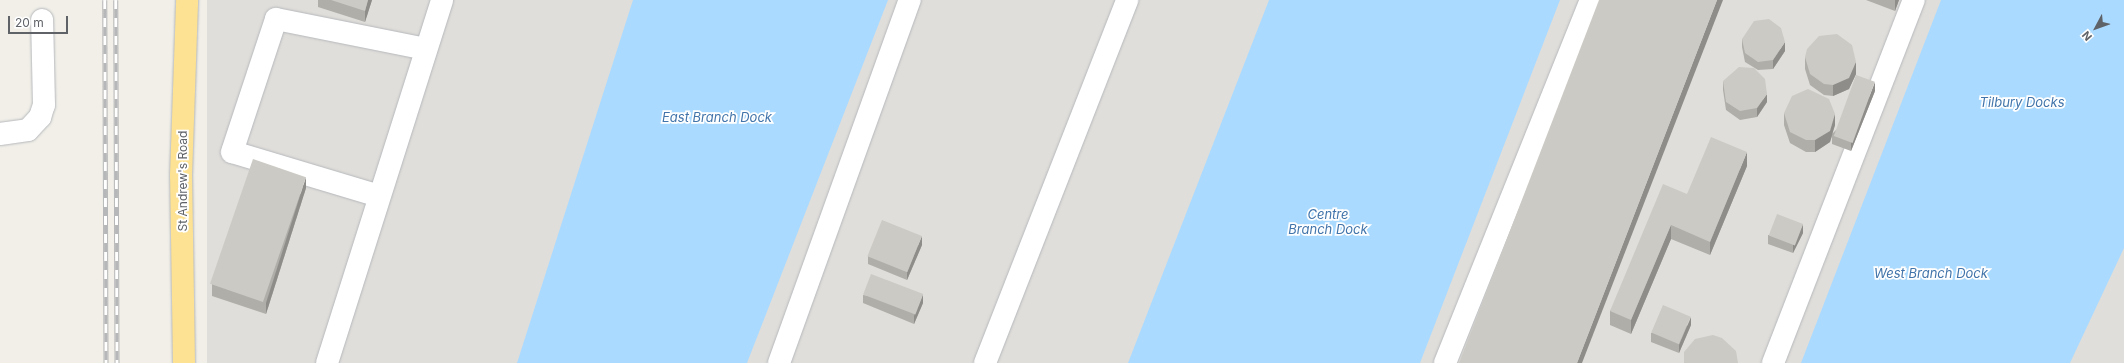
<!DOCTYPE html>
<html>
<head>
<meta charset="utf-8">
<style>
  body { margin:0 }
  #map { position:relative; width:2124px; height:363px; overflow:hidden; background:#f1efe8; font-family:Inter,sans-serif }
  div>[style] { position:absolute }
  .industrial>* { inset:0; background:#e0deda; transform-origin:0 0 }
  .water>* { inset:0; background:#aadaff }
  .roads { filter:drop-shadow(0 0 1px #b5b8bc) drop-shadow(0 0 1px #b5b8bc) }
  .minor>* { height:22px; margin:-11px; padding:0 11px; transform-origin:11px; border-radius:11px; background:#fff }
  .highway>* { height:22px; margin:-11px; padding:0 11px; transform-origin:11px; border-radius:11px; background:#fde293 }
  .rail>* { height:4.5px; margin-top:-2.25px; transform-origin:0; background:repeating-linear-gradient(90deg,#fff 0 9px,#b6b7b8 0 18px); box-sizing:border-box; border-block:1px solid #b6b7b8 }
  .wall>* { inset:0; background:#afaea9 }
  .shaded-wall>* { inset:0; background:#8f8d8a }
  .building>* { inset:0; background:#cccac5; transform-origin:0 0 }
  span { translate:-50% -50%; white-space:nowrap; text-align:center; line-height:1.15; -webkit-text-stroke:3.5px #fff; paint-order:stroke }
  .street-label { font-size:12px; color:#5f6368 }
  .water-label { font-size:13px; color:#4174aa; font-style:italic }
  .north { position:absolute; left:2076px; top:8px; width:40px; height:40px; -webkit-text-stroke:3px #fff; paint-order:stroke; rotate:229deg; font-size:11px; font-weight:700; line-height:16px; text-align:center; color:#5f6368 }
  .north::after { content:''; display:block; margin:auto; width:14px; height:18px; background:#5f6368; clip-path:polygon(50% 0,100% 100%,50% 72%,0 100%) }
  .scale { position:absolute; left:8px; top:16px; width:60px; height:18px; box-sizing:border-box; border:2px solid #5f6368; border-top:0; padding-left:5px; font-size:12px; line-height:14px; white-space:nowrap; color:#5f6368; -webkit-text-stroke:3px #fff; paint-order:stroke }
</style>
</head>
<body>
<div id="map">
  <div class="industrial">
    <div style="left:207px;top:0;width:1917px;height:363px"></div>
  </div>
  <div class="water">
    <div style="clip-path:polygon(633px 0,888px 0,747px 363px,517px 363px)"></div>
    <div style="clip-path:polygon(1269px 0,1560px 0,1420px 363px,1128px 363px)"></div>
    <div style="clip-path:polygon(1941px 0,2124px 0,2124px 248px,2070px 363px,1801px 363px)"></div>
  </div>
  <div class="roads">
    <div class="minor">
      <div style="left:0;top:134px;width:28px;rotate:-8deg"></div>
      <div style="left:28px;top:130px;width:18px;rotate:-47deg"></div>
      <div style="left:40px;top:117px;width:13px;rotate:-72deg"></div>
      <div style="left:44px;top:105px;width:85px;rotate:-91.3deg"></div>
      <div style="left:379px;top:196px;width:153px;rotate:-163.3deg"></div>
      <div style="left:232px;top:152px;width:140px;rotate:-71.7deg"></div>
      <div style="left:276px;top:19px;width:153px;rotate:11.3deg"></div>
      <div style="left:327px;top:363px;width:381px;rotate:-72.4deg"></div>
      <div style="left:779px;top:363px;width:386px;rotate:-70.2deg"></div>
      <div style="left:985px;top:363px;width:390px;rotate:-68.6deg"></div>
      <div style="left:1445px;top:363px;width:391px;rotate:-68.1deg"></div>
      <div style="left:1773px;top:363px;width:389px;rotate:-68.8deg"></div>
    </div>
    <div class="highway">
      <div style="left:184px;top:363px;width:187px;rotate:-90.9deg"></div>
      <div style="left:181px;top:176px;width:176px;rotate:-88deg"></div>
    </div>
  </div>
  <div class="rail">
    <div style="left:105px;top:0;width:363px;rotate:89.8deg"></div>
    <div style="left:116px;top:0;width:363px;rotate:89.8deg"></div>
  </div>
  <div class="wall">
    <div style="clip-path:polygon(318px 0,372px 0,365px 22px,318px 7px)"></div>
    <div style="clip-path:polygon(1866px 0,1899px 0,1895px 11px)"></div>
    <div style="clip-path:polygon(1742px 39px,1785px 51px,1773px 69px,1758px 70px,1745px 62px,1742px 47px)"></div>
    <div style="clip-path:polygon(1805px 57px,1856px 74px,1849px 89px,1833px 96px,1824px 95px,1810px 85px,1805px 69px)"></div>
    <div style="clip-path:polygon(1723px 81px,1767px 102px,1757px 117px,1740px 120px,1726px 110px,1723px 90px)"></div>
    <div style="clip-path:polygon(1875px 91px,1851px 151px,1832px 144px,1832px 136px,1830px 142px,1815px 152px,1806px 152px,1790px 143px,1784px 125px,1784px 113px,1835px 125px,1832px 134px)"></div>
    <div style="clip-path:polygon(1747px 166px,1710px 255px,1671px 239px,1631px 334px,1610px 325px,1610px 311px,1687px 194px)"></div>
    <div style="clip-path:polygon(306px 188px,266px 314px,212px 296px,212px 284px)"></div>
    <div style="clip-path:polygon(1803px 233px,1793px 253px,1768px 244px,1768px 235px)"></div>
    <div style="clip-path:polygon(922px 245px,907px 280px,868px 264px,868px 256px)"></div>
    <div style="clip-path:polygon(863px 295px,923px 303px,914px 324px,863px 303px)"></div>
    <div style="clip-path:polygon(1691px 325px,1679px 353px,1651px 342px,1651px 333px)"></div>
  </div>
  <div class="shaded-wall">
    <div style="clip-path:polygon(368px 0,372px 0,365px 22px,365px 11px)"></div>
    <div style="clip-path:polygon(1717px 0,1723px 0,1582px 363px,1577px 363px)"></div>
    <div style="clip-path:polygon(1895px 0,1899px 0,1895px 11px)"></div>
    <div style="clip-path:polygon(1785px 42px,1785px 51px,1773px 69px,1773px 60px)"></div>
    <div style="clip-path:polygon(1856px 62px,1856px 74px,1849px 89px,1833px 96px,1833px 85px)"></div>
    <div style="clip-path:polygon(1875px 82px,1875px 91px,1851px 151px,1851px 143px)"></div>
    <div style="clip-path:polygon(1767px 94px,1767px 102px,1757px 117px,1757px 108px)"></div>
    <div style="clip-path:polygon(1835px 114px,1835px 125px,1830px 142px,1815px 152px,1815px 140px)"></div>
    <div style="clip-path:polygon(1747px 152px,1747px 166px,1710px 255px,1710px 242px)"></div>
    <div style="clip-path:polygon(306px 177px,306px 188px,266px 314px,266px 303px)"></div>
    <div style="clip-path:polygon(1803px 224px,1803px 233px,1793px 253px,1793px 245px)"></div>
    <div style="clip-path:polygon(1671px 225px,1671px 239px,1631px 334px,1631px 320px)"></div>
    <div style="clip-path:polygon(922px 236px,922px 245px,907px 280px,907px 272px)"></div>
    <div style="clip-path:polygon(923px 294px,923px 303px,914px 324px,914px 316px)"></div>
    <div style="clip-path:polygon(1691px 317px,1691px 325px,1679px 353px,1679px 345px)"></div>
  </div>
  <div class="building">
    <div style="clip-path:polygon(331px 0,368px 0,365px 11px)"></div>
    <div style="clip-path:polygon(1599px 0,1717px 0,1577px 363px,1459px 363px)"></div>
    <div style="clip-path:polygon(1769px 19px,1781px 28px,1785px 42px,1773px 60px,1758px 62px,1745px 53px,1742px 39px,1754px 21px)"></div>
    <div style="clip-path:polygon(1837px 34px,1852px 45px,1856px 62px,1849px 78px,1833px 85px,1824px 84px,1810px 74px,1805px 57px,1807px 49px,1819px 36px)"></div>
    <div style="clip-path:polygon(1739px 67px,1754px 68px,1765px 79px,1767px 94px,1757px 108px,1740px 111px,1726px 102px,1723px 81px)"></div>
    <div style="left:1856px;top:75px;width:20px;height:65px;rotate:20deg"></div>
    <div style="clip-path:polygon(1808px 89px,1829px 99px,1835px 114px,1830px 131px,1815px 140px,1806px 140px,1790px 132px,1784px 113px,1792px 96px)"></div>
    <div style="clip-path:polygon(1711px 137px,1747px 152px,1710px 242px,1671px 225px,1631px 320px,1610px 311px,1663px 184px,1687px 194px)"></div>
    <div style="left:253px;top:159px;width:56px;height:132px;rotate:19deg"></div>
    <div style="left:1777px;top:214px;width:28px;height:23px;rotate:21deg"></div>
    <div style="left:882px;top:220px;width:43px;height:39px;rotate:22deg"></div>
    <div style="left:871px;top:274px;width:56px;height:22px;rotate:21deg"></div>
    <div style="left:1663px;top:305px;width:30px;height:30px;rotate:23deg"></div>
    <div style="clip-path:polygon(1713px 335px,1722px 338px,1736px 351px,1738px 363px,1684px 363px,1684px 352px,1695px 339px)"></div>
  </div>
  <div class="street-label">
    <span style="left:183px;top:181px;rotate:-90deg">St Andrew's Road</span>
  </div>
  <div class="water-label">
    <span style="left:2022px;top:102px">Tilbury Docks</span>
    <span style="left:717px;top:117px">East Branch Dock</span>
    <span style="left:1328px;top:222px">Centre<br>Branch Dock</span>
    <span style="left:1931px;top:273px">West Branch Dock</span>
  </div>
  <div class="north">N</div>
  <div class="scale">20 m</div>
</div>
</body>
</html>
